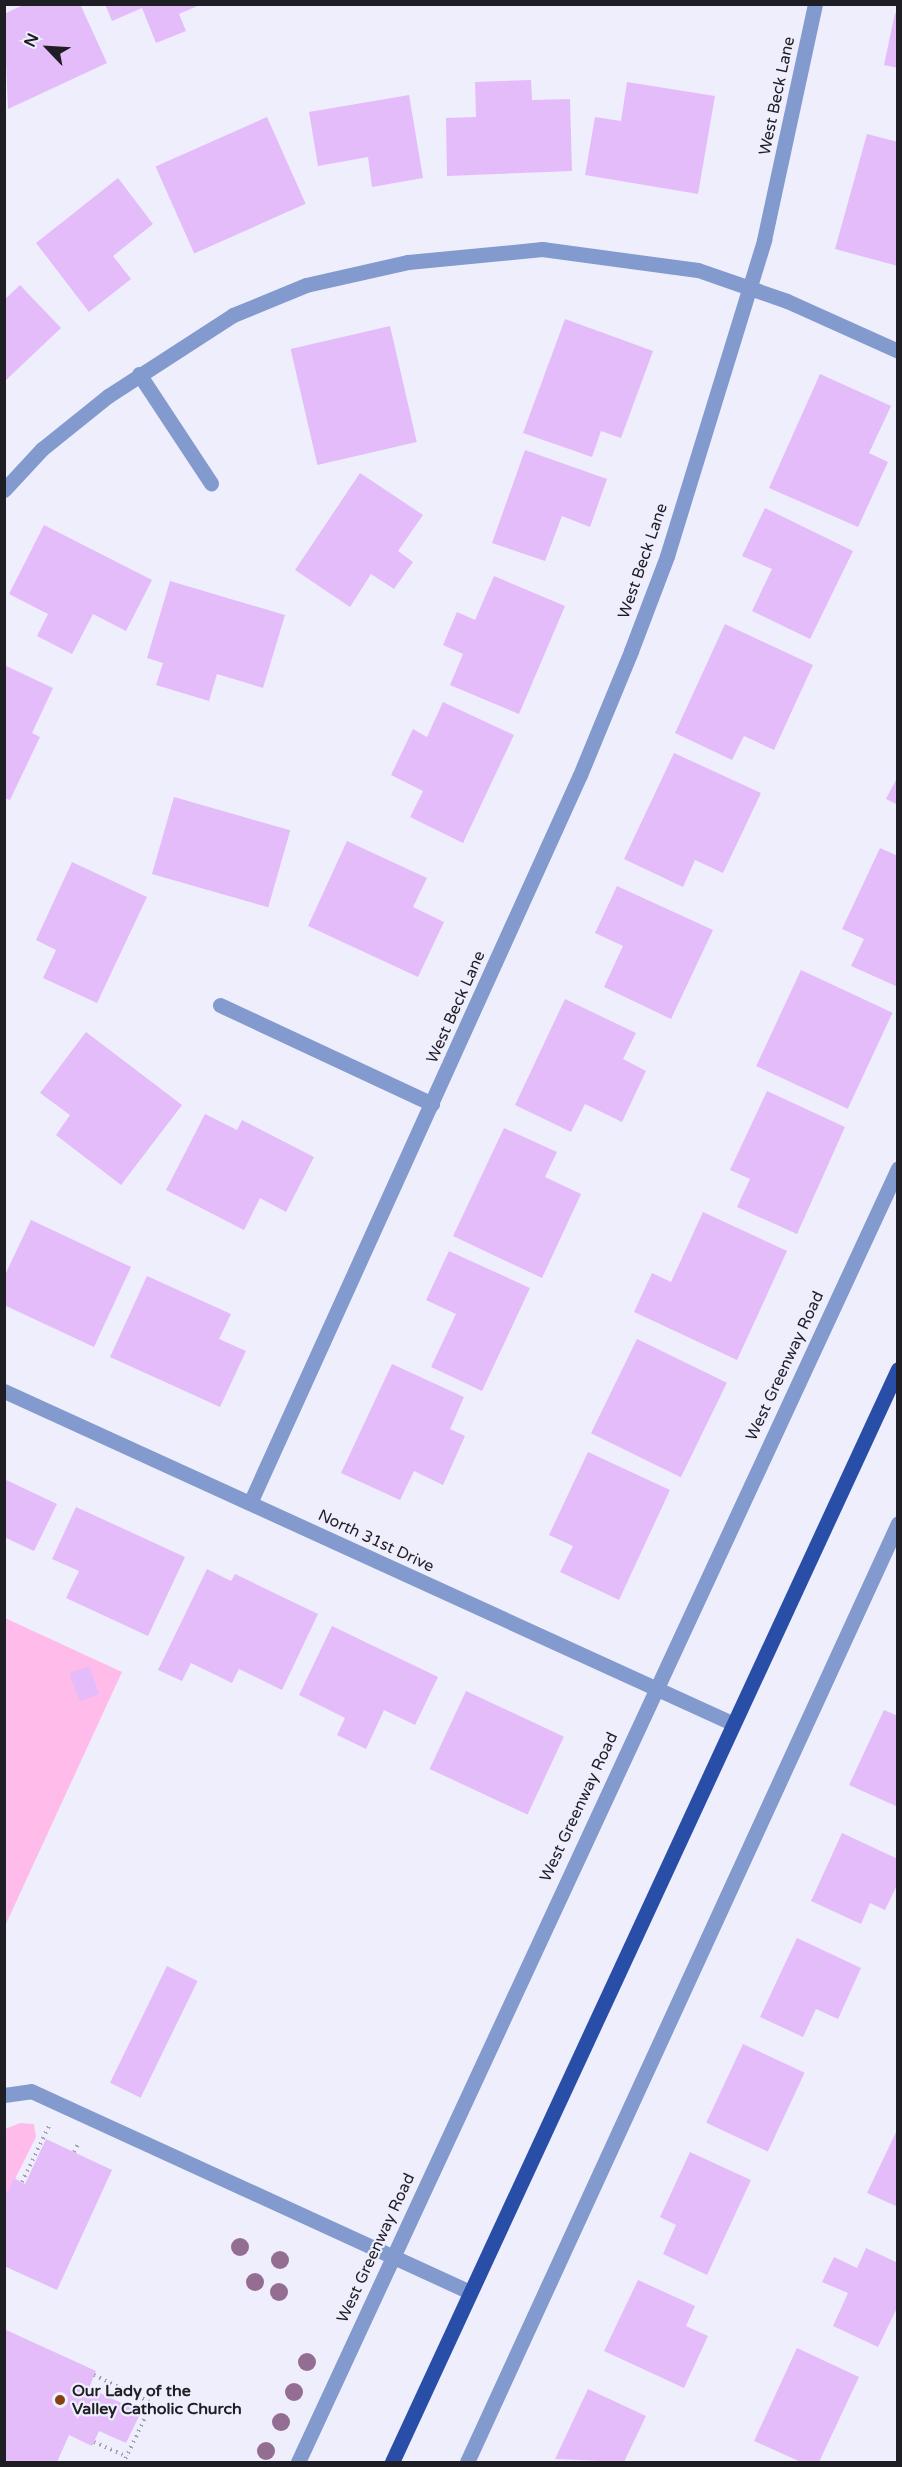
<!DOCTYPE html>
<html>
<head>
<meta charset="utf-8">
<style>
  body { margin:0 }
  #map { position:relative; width:902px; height:2467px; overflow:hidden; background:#efeefd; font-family:"Varela Round",sans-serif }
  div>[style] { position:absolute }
  .green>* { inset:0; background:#ffbcea }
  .building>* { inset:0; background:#e4bcfa; transform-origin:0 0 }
  .path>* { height:4px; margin-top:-2px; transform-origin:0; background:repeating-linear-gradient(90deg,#a1a0ac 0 1.5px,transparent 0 6px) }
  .minor>* { height:15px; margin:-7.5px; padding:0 7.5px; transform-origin:7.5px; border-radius:7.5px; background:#829acd }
  .major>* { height:15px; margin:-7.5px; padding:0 7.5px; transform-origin:7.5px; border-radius:7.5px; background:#294ea8 }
  .trees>* { width:18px; height:18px; margin:-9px; border-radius:50%; background:#946d93 }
  .dots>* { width:16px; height:16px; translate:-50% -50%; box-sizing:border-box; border:3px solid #efeefd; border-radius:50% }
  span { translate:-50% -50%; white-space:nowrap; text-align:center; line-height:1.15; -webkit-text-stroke:4.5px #efeefd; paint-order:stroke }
  .street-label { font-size:16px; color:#1f1e25 }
  .poi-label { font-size:16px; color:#1f1e25; font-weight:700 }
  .left { translate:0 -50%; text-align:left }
  .frame { position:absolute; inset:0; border:6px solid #1f1e25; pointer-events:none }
  .north { position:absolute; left:18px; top:18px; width:60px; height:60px; -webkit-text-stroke:4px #efeefd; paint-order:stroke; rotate:295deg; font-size:16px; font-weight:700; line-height:24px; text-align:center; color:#1f1e25 }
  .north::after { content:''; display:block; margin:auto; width:21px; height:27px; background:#1f1e25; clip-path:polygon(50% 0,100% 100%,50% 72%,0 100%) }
</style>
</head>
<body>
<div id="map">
  <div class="green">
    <div style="clip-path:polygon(5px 1618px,122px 1672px,5px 1926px)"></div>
    <div style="clip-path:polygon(20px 2123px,34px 2124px,36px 2137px,5px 2199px,5px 2129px)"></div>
  </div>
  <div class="building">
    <div style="clip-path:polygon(25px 4px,80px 4px,107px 63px,8px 109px,4px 14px)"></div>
    <div style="clip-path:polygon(105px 4px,202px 4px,179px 14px,186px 31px,156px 43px,142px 8px,112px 21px)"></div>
    <div style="clip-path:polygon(895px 13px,898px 14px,898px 68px,884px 65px)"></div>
    <div style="clip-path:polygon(531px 80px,532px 100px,570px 99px,572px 171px,447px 176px,446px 118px,476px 117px,475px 82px)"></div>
    <div style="clip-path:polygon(627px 82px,715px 96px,698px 194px,585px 175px,595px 117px,621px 121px)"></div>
    <div style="clip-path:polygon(409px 95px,423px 178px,372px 187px,368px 157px,318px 166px,309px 112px)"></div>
    <div style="left:267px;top:117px;width:95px;height:122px;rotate:66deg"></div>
    <div style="clip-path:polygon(867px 134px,898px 142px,898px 266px,835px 249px)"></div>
    <div style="clip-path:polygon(118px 178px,153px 224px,113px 256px,131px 279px,89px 312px,36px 243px)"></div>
    <div style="clip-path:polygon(20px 285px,61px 328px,4px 382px,4px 300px)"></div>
    <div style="clip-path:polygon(565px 319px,653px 351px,621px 438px,601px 431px,592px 457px,523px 433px)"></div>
    <div style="left:390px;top:326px;width:119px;height:102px;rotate:77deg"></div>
    <div style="clip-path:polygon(820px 374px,891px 406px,869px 453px,888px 462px,858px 527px,769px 488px)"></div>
    <div style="clip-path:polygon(525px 450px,607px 479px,590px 527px,562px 516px,545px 561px,492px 543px)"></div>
    <div style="clip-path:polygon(360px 473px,423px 515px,398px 551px,413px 562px,394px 589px,371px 574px,350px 607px,295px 570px)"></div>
    <div style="clip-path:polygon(765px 508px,853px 551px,810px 639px,752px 611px,772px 569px,742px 556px)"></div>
    <div style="clip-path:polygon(44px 525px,152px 580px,126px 631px,93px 614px,72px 654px,37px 636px,48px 614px,9px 594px)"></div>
    <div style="clip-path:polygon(494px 576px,565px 606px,519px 714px,450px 685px,463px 654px,443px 645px,457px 612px,475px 620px)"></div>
    <div style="clip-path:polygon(170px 581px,285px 615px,263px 688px,217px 674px,209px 701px,156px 685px,163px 663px,147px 658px)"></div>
    <div style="clip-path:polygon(725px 624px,813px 665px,774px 750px,744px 736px,732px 760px,675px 733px)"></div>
    <div style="clip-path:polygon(4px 665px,53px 688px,32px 733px,40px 737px,10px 800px,4px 798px)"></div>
    <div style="clip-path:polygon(443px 702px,514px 735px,463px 843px,410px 817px,423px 791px,391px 775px,413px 729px,427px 737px)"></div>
    <div style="clip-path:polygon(674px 753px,761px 793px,723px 873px,695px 860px,683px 887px,624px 859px)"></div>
    <div style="clip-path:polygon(898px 776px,898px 805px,886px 799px)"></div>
    <div style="left:174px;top:797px;width:121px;height:80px;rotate:16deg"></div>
    <div style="clip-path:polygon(347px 841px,427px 878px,413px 907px,444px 922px,418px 977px,308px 926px)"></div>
    <div style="clip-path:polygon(880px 848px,898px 856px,898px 987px,851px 966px,864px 939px,842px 929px)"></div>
    <div style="clip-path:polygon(72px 862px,147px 897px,97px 1003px,43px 978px,56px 950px,36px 940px)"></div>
    <div style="clip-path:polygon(617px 886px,713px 930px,671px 1019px,604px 987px,623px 946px,595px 933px)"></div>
    <div style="left:801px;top:970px;width:101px;height:106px;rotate:25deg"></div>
    <div style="clip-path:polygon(565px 999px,636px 1033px,623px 1059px,646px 1071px,622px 1122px,585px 1104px,571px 1132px,515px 1105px)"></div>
    <div style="clip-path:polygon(86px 1032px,182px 1105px,121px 1185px,56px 1135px,70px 1115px,40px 1093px)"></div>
    <div style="clip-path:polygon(767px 1091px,845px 1127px,797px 1234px,737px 1207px,750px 1179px,730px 1170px)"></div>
    <div style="clip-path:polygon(205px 1114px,237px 1130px,242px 1120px,314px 1157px,286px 1212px,260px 1198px,244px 1230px,166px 1190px)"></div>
    <div style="clip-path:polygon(504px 1128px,557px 1152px,545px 1177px,581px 1194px,542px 1278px,453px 1236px)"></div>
    <div style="clip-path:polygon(703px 1212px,787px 1251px,737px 1360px,634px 1312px,652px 1273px,671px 1282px)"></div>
    <div style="clip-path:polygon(31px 1220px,131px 1267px,94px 1347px,4px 1305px,4px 1277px)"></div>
    <div style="clip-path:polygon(449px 1251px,530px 1288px,482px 1391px,431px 1367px,456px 1314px,426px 1300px)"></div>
    <div style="clip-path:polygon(147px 1276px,231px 1314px,219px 1339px,246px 1351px,220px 1407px,110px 1357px)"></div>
    <div style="left:637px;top:1339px;width:100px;height:105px;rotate:26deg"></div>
    <div style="clip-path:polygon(392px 1364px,464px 1397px,450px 1429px,465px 1436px,443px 1485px,414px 1471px,400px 1500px,341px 1473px)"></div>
    <div style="clip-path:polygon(588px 1452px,670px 1490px,619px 1600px,560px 1572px,573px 1546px,549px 1535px)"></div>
    <div style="clip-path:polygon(4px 1479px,57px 1504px,34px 1551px,4px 1537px)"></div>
    <div style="clip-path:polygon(76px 1507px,185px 1557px,148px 1636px,66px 1598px,79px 1571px,52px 1559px)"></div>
    <div style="clip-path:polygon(207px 1569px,231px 1581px,235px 1574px,318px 1614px,282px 1690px,239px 1669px,232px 1683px,191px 1663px,182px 1681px,158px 1670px)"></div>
    <div style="clip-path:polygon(332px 1626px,438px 1677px,415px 1725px,384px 1710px,366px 1749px,337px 1735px,345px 1718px,299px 1695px)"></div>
    <div style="left:89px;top:1666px;width:30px;height:21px;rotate:70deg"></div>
    <div style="left:466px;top:1691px;width:108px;height:86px;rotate:25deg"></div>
    <div style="clip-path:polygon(884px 1710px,898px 1716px,898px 1807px,849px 1785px)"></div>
    <div style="clip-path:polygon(842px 1833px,898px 1859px,898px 1883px,885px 1910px,870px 1903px,861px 1924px,811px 1901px)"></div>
    <div style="clip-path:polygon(797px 1938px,861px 1968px,838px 2019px,816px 2009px,803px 2037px,760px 2017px)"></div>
    <div style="left:167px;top:1966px;width:34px;height:130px;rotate:26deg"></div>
    <div style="left:743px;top:2044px;width:68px;height:87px;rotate:25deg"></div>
    <div style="clip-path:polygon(898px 2128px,898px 2207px,867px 2193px)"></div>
    <div style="clip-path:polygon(46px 2139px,112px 2170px,57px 2290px,4px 2266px,4px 2199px,14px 2178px,25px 2184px)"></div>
    <div style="clip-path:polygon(690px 2152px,751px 2180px,707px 2275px,663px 2254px,676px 2225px,660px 2217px)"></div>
    <div style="clip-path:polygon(866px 2248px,898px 2263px,898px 2306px,878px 2347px,833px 2326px,848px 2293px,822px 2282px,834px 2257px,857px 2268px)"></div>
    <div style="clip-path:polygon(638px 2280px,695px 2306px,686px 2326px,708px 2336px,684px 2388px,604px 2351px)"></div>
    <div style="clip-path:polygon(4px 2329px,96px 2371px,89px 2388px,141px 2412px,126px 2443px,99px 2431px,92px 2446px,69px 2435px,57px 2462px,4px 2462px)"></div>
    <div style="clip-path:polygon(797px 2348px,859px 2377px,819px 2462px,801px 2462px,754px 2441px)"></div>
    <div style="clip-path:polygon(588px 2389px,646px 2416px,624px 2462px,555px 2459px)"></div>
  </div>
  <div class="path">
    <div style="left:74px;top:2152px;width:11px;rotate:-63deg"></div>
    <div style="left:22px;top:2182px;width:62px;rotate:-64.3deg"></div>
    <div style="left:94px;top:2375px;width:64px;rotate:25.8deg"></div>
    <div style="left:152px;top:2403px;width:65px;rotate:115.4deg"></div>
    <div style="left:94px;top:2442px;width:36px;rotate:24deg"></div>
  </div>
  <div class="minor">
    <div style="left:139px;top:374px;width:131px;rotate:56.6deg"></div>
    <div style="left:4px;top:490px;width:56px;rotate:-47.2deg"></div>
    <div style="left:42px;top:449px;width:85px;rotate:-38.8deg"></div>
    <div style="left:108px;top:396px;width:149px;rotate:-32.9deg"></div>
    <div style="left:233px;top:315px;width:79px;rotate:-22.3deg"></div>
    <div style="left:306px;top:285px;width:105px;rotate:-12.7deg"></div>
    <div style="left:408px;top:262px;width:135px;rotate:-5.5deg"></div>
    <div style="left:542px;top:249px;width:157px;rotate:7.7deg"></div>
    <div style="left:698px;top:270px;width:94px;rotate:19.2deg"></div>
    <div style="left:787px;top:301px;width:122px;rotate:24.2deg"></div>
    <div style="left:220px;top:1005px;width:234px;rotate:25deg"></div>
    <div style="left:4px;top:1391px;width:800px;rotate:24.52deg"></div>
    <div style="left:250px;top:1503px;width:799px;rotate:-65.62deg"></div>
    <div style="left:580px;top:775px;width:134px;rotate:-67.6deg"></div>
    <div style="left:631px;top:651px;width:102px;rotate:-69.2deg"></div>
    <div style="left:667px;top:556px;width:331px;rotate:-72.9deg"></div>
    <div style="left:764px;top:240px;width:241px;rotate:-77.8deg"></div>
    <div style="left:4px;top:2095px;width:27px;rotate:-8deg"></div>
    <div style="left:31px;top:2091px;width:483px;rotate:24.6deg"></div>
    <div style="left:298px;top:2462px;width:1426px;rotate:-65.12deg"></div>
    <div style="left:467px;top:2462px;width:1033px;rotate:-65.34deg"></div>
  </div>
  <div class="major">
    <div style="left:392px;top:2462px;width:1204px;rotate:-65.16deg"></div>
  </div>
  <div class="trees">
    <div style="left:240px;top:2247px"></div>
    <div style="left:280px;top:2260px"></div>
    <div style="left:255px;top:2282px"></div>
    <div style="left:279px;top:2292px"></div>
    <div style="left:307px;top:2362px"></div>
    <div style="left:294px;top:2392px"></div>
    <div style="left:281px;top:2422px"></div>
    <div style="left:266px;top:2451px"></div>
  </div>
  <div class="dots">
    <div style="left:60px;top:2400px;background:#854211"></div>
  </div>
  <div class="street-label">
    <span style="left:777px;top:96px;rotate:-78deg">West Beck Lane</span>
    <span style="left:643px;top:561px;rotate:-71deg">West Beck Lane</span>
    <span style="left:456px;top:1007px;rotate:-66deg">West Beck Lane</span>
    <span style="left:785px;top:1366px;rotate:-65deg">West Greenway Road</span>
    <span style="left:376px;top:1541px;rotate:25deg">North 31st Drive</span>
    <span style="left:579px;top:1807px;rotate:-65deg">West Greenway Road</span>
    <span style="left:376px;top:2248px;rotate:-65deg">West Greenway Road</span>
  </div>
  <div class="poi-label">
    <span class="left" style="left:72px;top:2400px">Our Lady of the<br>Valley Catholic Church</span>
  </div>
  <div class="frame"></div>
  <div class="north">N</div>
</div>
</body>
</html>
